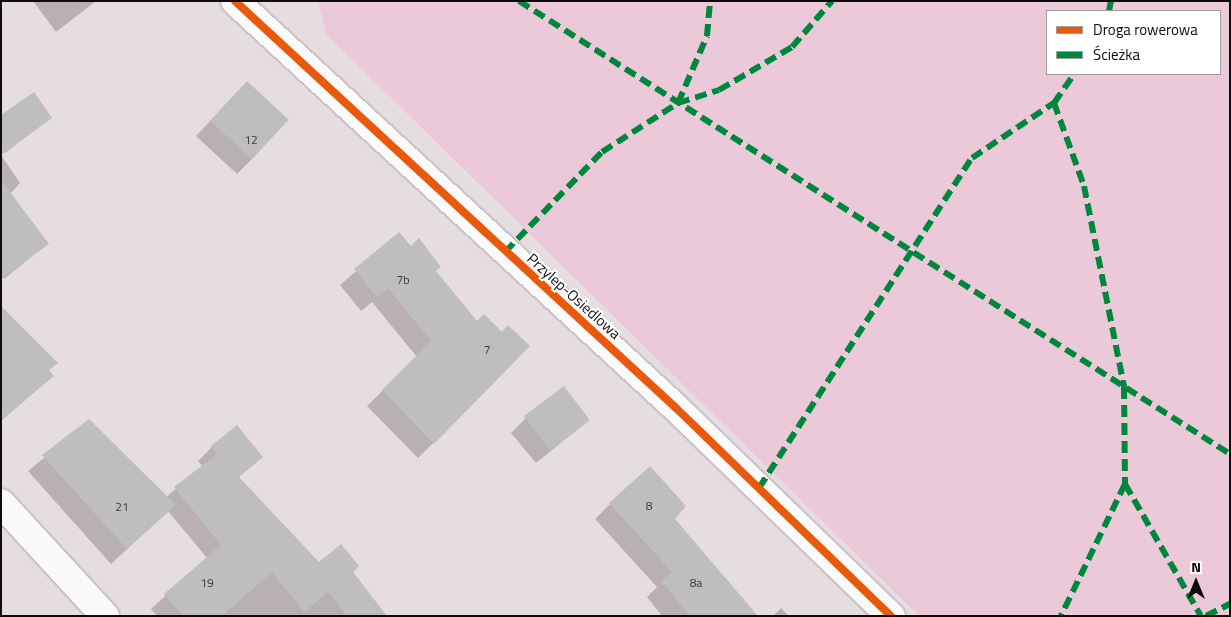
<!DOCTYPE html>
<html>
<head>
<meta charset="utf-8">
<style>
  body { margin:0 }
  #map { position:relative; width:1231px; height:617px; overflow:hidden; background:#e6dde1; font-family:"Titillium Web",sans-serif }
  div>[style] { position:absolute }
  .green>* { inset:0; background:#ecc9d9 }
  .shadow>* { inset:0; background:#0003 }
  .building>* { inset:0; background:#bebebf; transform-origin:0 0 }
  .roads { filter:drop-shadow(0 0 1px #a8a1a4) drop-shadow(0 0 1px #a8a1a4) }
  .street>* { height:28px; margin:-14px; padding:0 14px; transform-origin:14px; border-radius:14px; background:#fbfafa }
  .secondary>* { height:28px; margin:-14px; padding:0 14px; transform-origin:14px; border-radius:14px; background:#fbfafa }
  .quiet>* { height:6px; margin-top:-3px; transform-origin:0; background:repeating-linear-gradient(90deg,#00873e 0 12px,transparent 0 18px) }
  .cycleway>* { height:8px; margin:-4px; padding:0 4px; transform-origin:4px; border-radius:4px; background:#e8590c }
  span { translate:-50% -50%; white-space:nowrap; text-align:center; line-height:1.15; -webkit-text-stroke:4px #fff; paint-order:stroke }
  .number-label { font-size:12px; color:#3c383a }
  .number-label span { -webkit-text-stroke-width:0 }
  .street-label { font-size:15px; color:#100b0d }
  .frame { position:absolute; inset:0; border:2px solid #100b0d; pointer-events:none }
  .legend { position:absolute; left:1046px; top:10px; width:175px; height:65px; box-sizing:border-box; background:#fff; border:1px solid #9f9d9e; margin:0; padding:6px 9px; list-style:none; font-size:15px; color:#100b0d }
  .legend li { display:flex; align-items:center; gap:10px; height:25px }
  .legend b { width:25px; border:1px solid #9f9d9e }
  .north { position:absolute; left:1171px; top:557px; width:50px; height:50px; -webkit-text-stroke:4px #fff; paint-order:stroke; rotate:0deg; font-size:14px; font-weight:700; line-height:20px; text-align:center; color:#100b0d }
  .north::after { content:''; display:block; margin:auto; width:18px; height:22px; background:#100b0d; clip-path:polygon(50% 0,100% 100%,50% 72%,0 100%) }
</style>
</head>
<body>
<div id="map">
  <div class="green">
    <div style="clip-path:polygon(evenodd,318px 1px,1230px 1px,1230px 616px,919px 616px,326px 34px,318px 1px,1047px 11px,1220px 11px,1220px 74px,1047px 74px,1047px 11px)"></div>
  </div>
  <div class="shadow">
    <div style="clip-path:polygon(33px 1px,96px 1px,56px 32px)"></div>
    <div style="clip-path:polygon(232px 98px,252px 159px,237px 174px,196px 136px)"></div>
    <div style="clip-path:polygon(50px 118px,5px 153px,1px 148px)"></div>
    <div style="clip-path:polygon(1px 155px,20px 183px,10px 194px,47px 244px,4px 279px,1px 275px)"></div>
    <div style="clip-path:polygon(399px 234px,477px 323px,502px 333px,433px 443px,418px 458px,367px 406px,417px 357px,372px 302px,361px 311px,340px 285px)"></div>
    <div style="clip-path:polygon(1px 308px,56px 363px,48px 371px,53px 376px,1px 421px)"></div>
    <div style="clip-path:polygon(526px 418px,589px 420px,536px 463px,511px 433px)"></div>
    <div style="clip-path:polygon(89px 421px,166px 497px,203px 467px,198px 461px,212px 447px,261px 457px,238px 478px,319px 564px,352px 572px,386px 616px,157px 616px,151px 609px,207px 558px,168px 511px,111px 564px,28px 471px)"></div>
    <div style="clip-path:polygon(610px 504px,756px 616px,662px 616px,647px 597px,657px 587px,595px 519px)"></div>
    <div style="clip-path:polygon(781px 608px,789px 616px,773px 616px)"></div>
  </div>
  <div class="building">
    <div style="left:247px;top:81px;width:57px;height:54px;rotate:43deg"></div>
    <div style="clip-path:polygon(34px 92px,52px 118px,1px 155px,1px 115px)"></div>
    <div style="clip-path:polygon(1px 180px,49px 244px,1px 279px)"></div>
    <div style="clip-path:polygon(399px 232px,411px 246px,419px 238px,441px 267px,436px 271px,477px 321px,484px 314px,502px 332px,508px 325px,530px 346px,434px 444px,382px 390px,431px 341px,388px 288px,377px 297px,354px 269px)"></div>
    <div style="clip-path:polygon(1px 306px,58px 363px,49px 370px,54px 376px,1px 420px)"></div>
    <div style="left:564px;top:386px;width:43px;height:50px;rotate:53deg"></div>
    <div style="clip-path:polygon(89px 419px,176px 505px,127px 549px,42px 455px)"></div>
    <div style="clip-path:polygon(237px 425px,263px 457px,239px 477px,319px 562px,341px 544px,359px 566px,353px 572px,387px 616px,347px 616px,328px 592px,304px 612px,272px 572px,222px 616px,183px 616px,164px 594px,221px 545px,174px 487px,217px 454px,211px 446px)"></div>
    <div style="clip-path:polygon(650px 466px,686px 506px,675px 519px,758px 616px,690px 616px,661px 581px,672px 572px,609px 503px)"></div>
  </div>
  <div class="roads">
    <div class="street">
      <div style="left:235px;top:1px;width:599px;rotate:42.7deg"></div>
      <div style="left:675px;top:407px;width:301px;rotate:44.1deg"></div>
    </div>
    <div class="secondary">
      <div style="left:1px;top:503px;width:154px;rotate:47.4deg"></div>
    </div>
  </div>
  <div class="quiet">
    <div style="left:519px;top:1px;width:843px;rotate:32.5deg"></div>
    <div style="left:1109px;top:11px;width:10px;rotate:-79deg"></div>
    <div style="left:678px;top:103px;width:43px;rotate:-17.6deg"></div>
    <div style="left:719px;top:90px;width:85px;rotate:-30.5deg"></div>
    <div style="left:792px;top:47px;width:61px;rotate:-49deg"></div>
    <div style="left:1054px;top:103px;width:88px;rotate:70.1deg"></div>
    <div style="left:1084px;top:186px;width:205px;rotate:78.7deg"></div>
    <div style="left:1124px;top:387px;width:97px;rotate:89.4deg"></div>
    <div style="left:1125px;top:484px;width:147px;rotate:115.9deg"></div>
    <div style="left:505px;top:252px;width:139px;rotate:-45.9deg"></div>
    <div style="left:602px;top:152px;width:90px;rotate:-32.8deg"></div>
    <div style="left:678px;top:103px;width:73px;rotate:-66.6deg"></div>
    <div style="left:707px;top:36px;width:35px;rotate:-85deg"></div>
    <div style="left:1125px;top:484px;width:152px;rotate:60.1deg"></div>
    <div style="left:759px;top:488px;width:393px;rotate:-57.2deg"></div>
    <div style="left:972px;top:158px;width:99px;rotate:-33.9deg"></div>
    <div style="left:1054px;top:103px;width:35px;rotate:-55deg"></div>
    <div style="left:1206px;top:616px;width:27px;rotate:-27deg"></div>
  </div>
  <div class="cycleway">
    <div style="left:235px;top:1px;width:599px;rotate:42.7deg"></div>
    <div style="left:675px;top:407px;width:301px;rotate:44.1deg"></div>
  </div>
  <div class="number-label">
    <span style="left:251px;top:140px">12</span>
    <span style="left:403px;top:280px">7b</span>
    <span style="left:487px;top:350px">7</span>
    <span style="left:649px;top:506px">8</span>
    <span style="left:122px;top:507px">21</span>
    <span style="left:207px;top:583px">19</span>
    <span style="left:696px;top:583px">8a</span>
  </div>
  <div class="street-label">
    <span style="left:574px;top:296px;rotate:42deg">Przylep-Osiedlowa</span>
  </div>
  <div class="frame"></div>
  <ul class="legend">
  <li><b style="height:6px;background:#e8590c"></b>Droga rowerowa</li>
  <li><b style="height:6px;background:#00873e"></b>Ścieżka</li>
  </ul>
  <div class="north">N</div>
</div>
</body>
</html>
